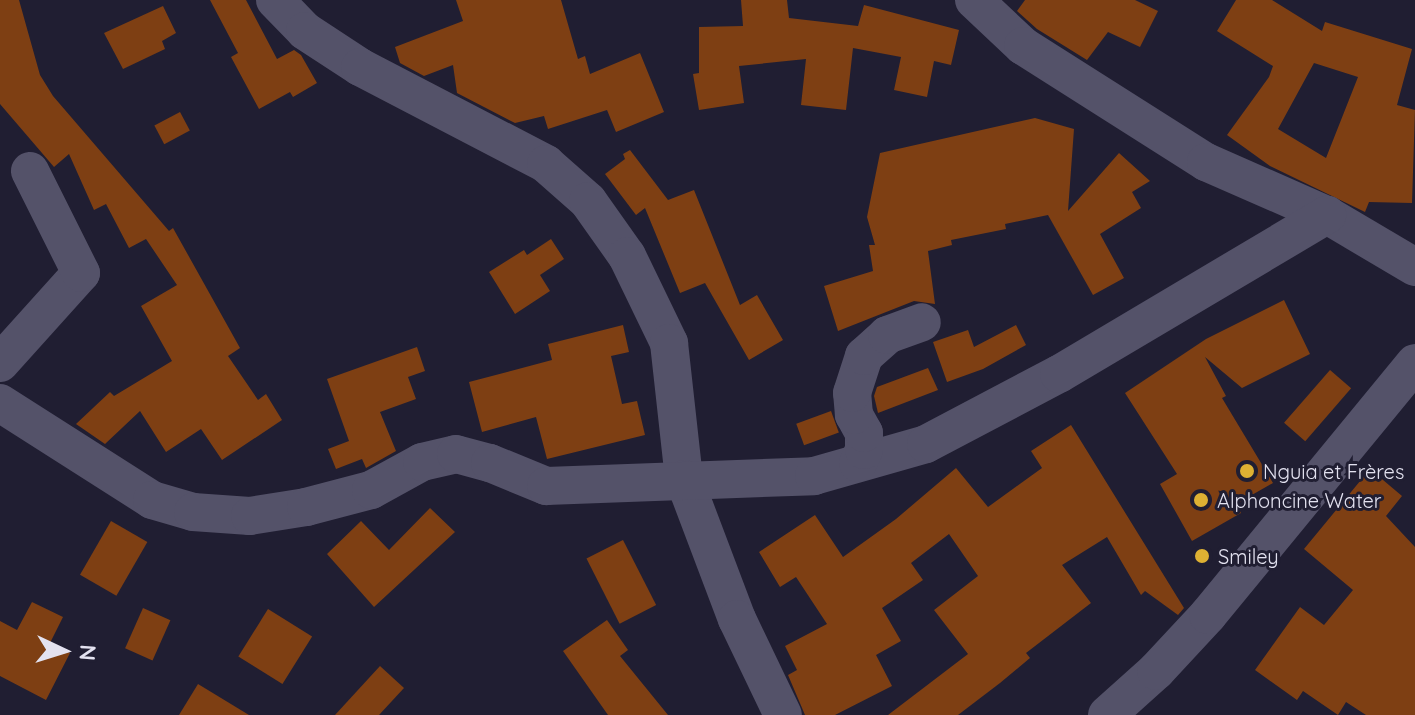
<!DOCTYPE html>
<html>
<head>
<meta charset="utf-8">
<style>
  body { margin:0 }
  #map { position:relative; width:1415px; height:715px; overflow:hidden; background:#201e32; font-family:Quicksand,sans-serif }
  div>[style] { position:absolute }
  .building>* { inset:0; background:#7e3f13; transform-origin:0 0 }
  .minor>* { height:38px; margin:-19px; padding:0 19px; transform-origin:19px; border-radius:19px; background:#545269 }
  .dots>* { width:22px; height:22px; translate:-50% -50%; box-sizing:border-box; border:4px solid #201e32; border-radius:50% }
  span { translate:-50% -50%; white-space:nowrap; text-align:center; line-height:1.15; -webkit-text-stroke:6px #201e32; paint-order:stroke }
  .poi-label { font-size:20px; color:#e3e2f0 }
  .left { translate:0 -50%; text-align:left }
  .north { position:absolute; left:24px; top:611px; width:80px; height:80px; -webkit-text-stroke:6px #201e32; paint-order:stroke; rotate:94deg; font-size:22px; font-weight:700; line-height:32px; text-align:center; color:#e3e2f0 }
  .north::after { content:''; display:block; margin:auto; width:28px; height:36px; background:#e3e2f0; clip-path:polygon(50% 0,100% 100%,50% 72%,0 100%) }
</style>
</head>
<body>
<div id="map">
  <div class="building">
    <div style="clip-path:polygon(0 0,19px 0,40px 75px,53px 96px,169px 231px,173px 228px,240px 348px,228px 356px,258px 400px,266px 394px,282px 420px,222px 460px,201px 429px,166px 452px,140px 411px,105px 444px,76px 424px,110px 392px,114px 396px,172px 361px,141px 306px,177px 285px,146px 239px,129px 248px,106px 204px,94px 210px,69px 154px,54px 167px,0 104px)"></div>
    <div style="clip-path:polygon(210px 0,246px 0,277px 59px,294px 50px,301px 55px,317px 83px,293px 97px,290px 92px,259px 109px,231px 57px,238px 53px)"></div>
    <div style="clip-path:polygon(456px 0,561px 0,578px 59px,585px 56px,590px 74px,640px 53px,664px 112px,616px 132px,607px 110px,548px 129px,544px 116px,515px 123px,457px 93px,453px 65px,424px 76px,400px 63px,395px 47px,463px 21px)"></div>
    <div style="clip-path:polygon(741px 0,787px 0,789px 18px,858px 26px,864px 5px,959px 30px,951px 65px,934px 61px,927px 97px,894px 90px,901px 57px,853px 48px,846px 110px,801px 105px,806px 59px,739px 66px,744px 103px,699px 110px,693px 74px,699px 73px,699px 27px,743px 26px)"></div>
    <div style="clip-path:polygon(1025px 0,1135px 0,1158px 11px,1140px 47px,1108px 32px,1087px 60px,1037px 29px,1017px 11px)"></div>
    <div style="clip-path:polygon(evenodd,1236px 0,1272px 0,1322px 31px,1325px 22px,1412px 49px,1397px 105px,1415px 110px,1412px 203px,1369px 202px,1365px 212px,1270px 166px,1227px 135px,1269px 77px,1273px 66px,1217px 31px,1236px 0,1314px 63px,1358px 77px,1326px 158px,1278px 129px,1314px 63px)"></div>
    <div style="clip-path:polygon(163px 6px,176px 33px,162px 41px,165px 49px,123px 69px,104px 33px)"></div>
    <div style="left:180px;top:112px;width:21px;height:29px;rotate:62deg"></div>
    <div style="clip-path:polygon(1035px 118px,1074px 129px,1068px 211px,1119px 153px,1150px 181px,1132px 192px,1141px 208px,1100px 234px,1124px 278px,1093px 295px,1048px 215px,1005px 224px,1006px 229px,951px 240px,952px 245px,928px 251px,935px 304px,914px 301px,838px 331px,824px 286px,873px 271px,869px 245px,875px 245px,867px 217px,880px 153px)"></div>
    <div style="clip-path:polygon(630px 150px,668px 200px,694px 190px,740px 305px,757px 295px,783px 340px,749px 360px,705px 283px,680px 293px,645px 208px,636px 215px,605px 174px,625px 159px,623px 154px)"></div>
    <div style="clip-path:polygon(551px 239px,564px 259px,540px 275px,550px 291px,515px 314px,489px 272px,524px 250px,527px 255px)"></div>
    <div style="clip-path:polygon(1284px 300px,1310px 354px,1242px 388px,1205px 357px,1226px 396px,1222px 398px,1273px 483px,1236px 504px,1241px 513px,1192px 541px,1160px 484px,1177px 474px,1125px 393px,1206px 339px)"></div>
    <div style="clip-path:polygon(623px 325px,629px 352px,611px 356px,622px 404px,637px 401px,645px 435px,547px 459px,536px 417px,482px 432px,469px 382px,552px 360px,548px 344px)"></div>
    <div style="clip-path:polygon(1016px 325px,1026px 345px,983px 369px,947px 382px,933px 342px,968px 330px,974px 347px)"></div>
    <div style="clip-path:polygon(417px 347px,425px 371px,408px 377px,416px 399px,380px 412px,396px 451px,366px 468px,362px 459px,336px 469px,328px 449px,349px 441px,327px 379px)"></div>
    <div style="clip-path:polygon(928px 368px,938px 390px,878px 413px,874px 396px,877px 387px)"></div>
    <div style="left:1330px;top:370px;width:28px;height:70px;rotate:41deg"></div>
    <div style="left:831px;top:411px;width:23px;height:37px;rotate:70deg"></div>
    <div style="clip-path:polygon(1071px 425px,1184px 608px,1178px 615px,1145px 591px,1141px 595px,1107px 537px,1062px 565px,1091px 603px,1026px 653px,1030px 658px,1000px 683px,958px 715px,888px 715px,968px 654px,934px 610px,978px 576px,949px 534px,911px 563px,923px 580px,882px 608px,901px 641px,876px 655px,892px 686px,835px 715px,805px 715px,788px 675px,797px 670px,785px 646px,827px 624px,796px 577px,780px 587px,759px 552px,815px 515px,843px 557px,896px 519px,956px 468px,988px 507px,1042px 468px,1031px 451px)"></div>
    <div style="clip-path:polygon(1370px 469px,1402px 496px,1386px 516px,1415px 547px,1415px 715px,1366px 715px,1346px 702px,1338px 715px,1303px 691px,1297px 700px,1255px 670px,1300px 607px,1324px 625px,1353px 590px,1304px 549px)"></div>
    <div style="clip-path:polygon(430px 508px,455px 532px,374px 607px,327px 554px,361px 521px,389px 550px)"></div>
    <div style="left:111px;top:521px;width:42px;height:62px;rotate:30deg"></div>
    <div style="left:623px;top:540px;width:73px;height:41px;rotate:63deg"></div>
    <div style="clip-path:polygon(32px 602px,63px 617px,50px 643px,70px 653px,46px 700px,0 676px,0 621px,17px 630px)"></div>
    <div style="left:143px;top:608px;width:30px;height:44px;rotate:24deg"></div>
    <div style="left:268px;top:609px;width:52px;height:56px;rotate:32deg"></div>
    <div style="clip-path:polygon(607px 620px,628px 650px,620px 656px,668px 715px,608px 715px,563px 651px)"></div>
    <div style="clip-path:polygon(380px 666px,404px 688px,379px 715px,335px 715px)"></div>
    <div style="clip-path:polygon(198px 684px,249px 715px,179px 715px)"></div>
  </div>
  <div class="minor">
    <div style="left:275px;top:0;width:43px;rotate:45.9deg"></div>
    <div style="left:305px;top:31px;width:66px;rotate:33.2deg"></div>
    <div style="left:360px;top:67px;width:210px;rotate:27.5deg"></div>
    <div style="left:546px;top:164px;width:56px;rotate:41.4deg"></div>
    <div style="left:588px;top:201px;width:67px;rotate:54.7deg"></div>
    <div style="left:627px;top:256px;width:97px;rotate:64.2deg"></div>
    <div style="left:669px;top:343px;width:137px;rotate:83.7deg"></div>
    <div style="left:684px;top:479px;width:150px;rotate:69.3deg"></div>
    <div style="left:737px;top:619px;width:106px;rotate:64.4deg"></div>
    <div style="left:974px;top:0;width:67px;rotate:43.2deg"></div>
    <div style="left:1023px;top:46px;width:217px;rotate:32.4deg"></div>
    <div style="left:1206px;top:162px;width:132px;rotate:23.7deg"></div>
    <div style="left:1327px;top:215px;width:102px;rotate:30.6deg"></div>
    <div style="left:0;top:363px;width:121px;rotate:-48deg"></div>
    <div style="left:81px;top:273px;width:114px;rotate:-116.6deg"></div>
    <div style="left:0;top:403px;width:180px;rotate:32.5deg"></div>
    <div style="left:152px;top:500px;width:43px;rotate:16.3deg"></div>
    <div style="left:193px;top:512px;width:57px;rotate:4deg"></div>
    <div style="left:250px;top:516px;width:57px;rotate:-9.1deg"></div>
    <div style="left:306px;top:507px;width:67px;rotate:-14.7deg"></div>
    <div style="left:371px;top:490px;width:58px;rotate:-28.8deg"></div>
    <div style="left:422px;top:462px;width:35px;rotate:-13deg"></div>
    <div style="left:456px;top:454px;width:35px;rotate:15deg"></div>
    <div style="left:490px;top:463px;width:61px;rotate:22.3deg"></div>
    <div style="left:546px;top:486px;width:268px;rotate:-2.1deg"></div>
    <div style="left:814px;top:476px;width:116px;rotate:-15.9deg"></div>
    <div style="left:926px;top:444px;width:150px;rotate:-27.8deg"></div>
    <div style="left:1059px;top:374px;width:312px;rotate:-30.7deg"></div>
    <div style="left:858px;top:463px;width:14px;rotate:-65deg"></div>
    <div style="left:864px;top:450px;width:17px;rotate:-90deg"></div>
    <div style="left:864px;top:433px;width:21px;rotate:-119deg"></div>
    <div style="left:854px;top:415px;width:22px;rotate:-95deg"></div>
    <div style="left:852px;top:393px;width:39px;rotate:-72deg"></div>
    <div style="left:864px;top:356px;width:31px;rotate:-42deg"></div>
    <div style="left:887px;top:335px;width:37px;rotate:-20deg"></div>
    <div style="left:1107px;top:715px;width:66px;rotate:-41.9deg"></div>
    <div style="left:1156px;top:671px;width:76px;rotate:-47.1deg"></div>
    <div style="left:1208px;top:615px;width:326px;rotate:-50.6deg"></div>
  </div>
  <div class="dots">
    <div style="left:1247px;top:471px;background:#deb133"></div>
    <div style="left:1201px;top:500px;background:#deb133"></div>
    <div style="left:1202px;top:556px;background:#deb133"></div>
  </div>
  <div class="poi-label">
    <span class="left" style="left:1263px;top:471px">Nguia et Frères</span>
    <span class="left" style="left:1217px;top:500px">Alphoncine Water</span>
    <span class="left" style="left:1218px;top:556px">Smiley</span>
  </div>
  <div class="north">N</div>
</div>
</body>
</html>
